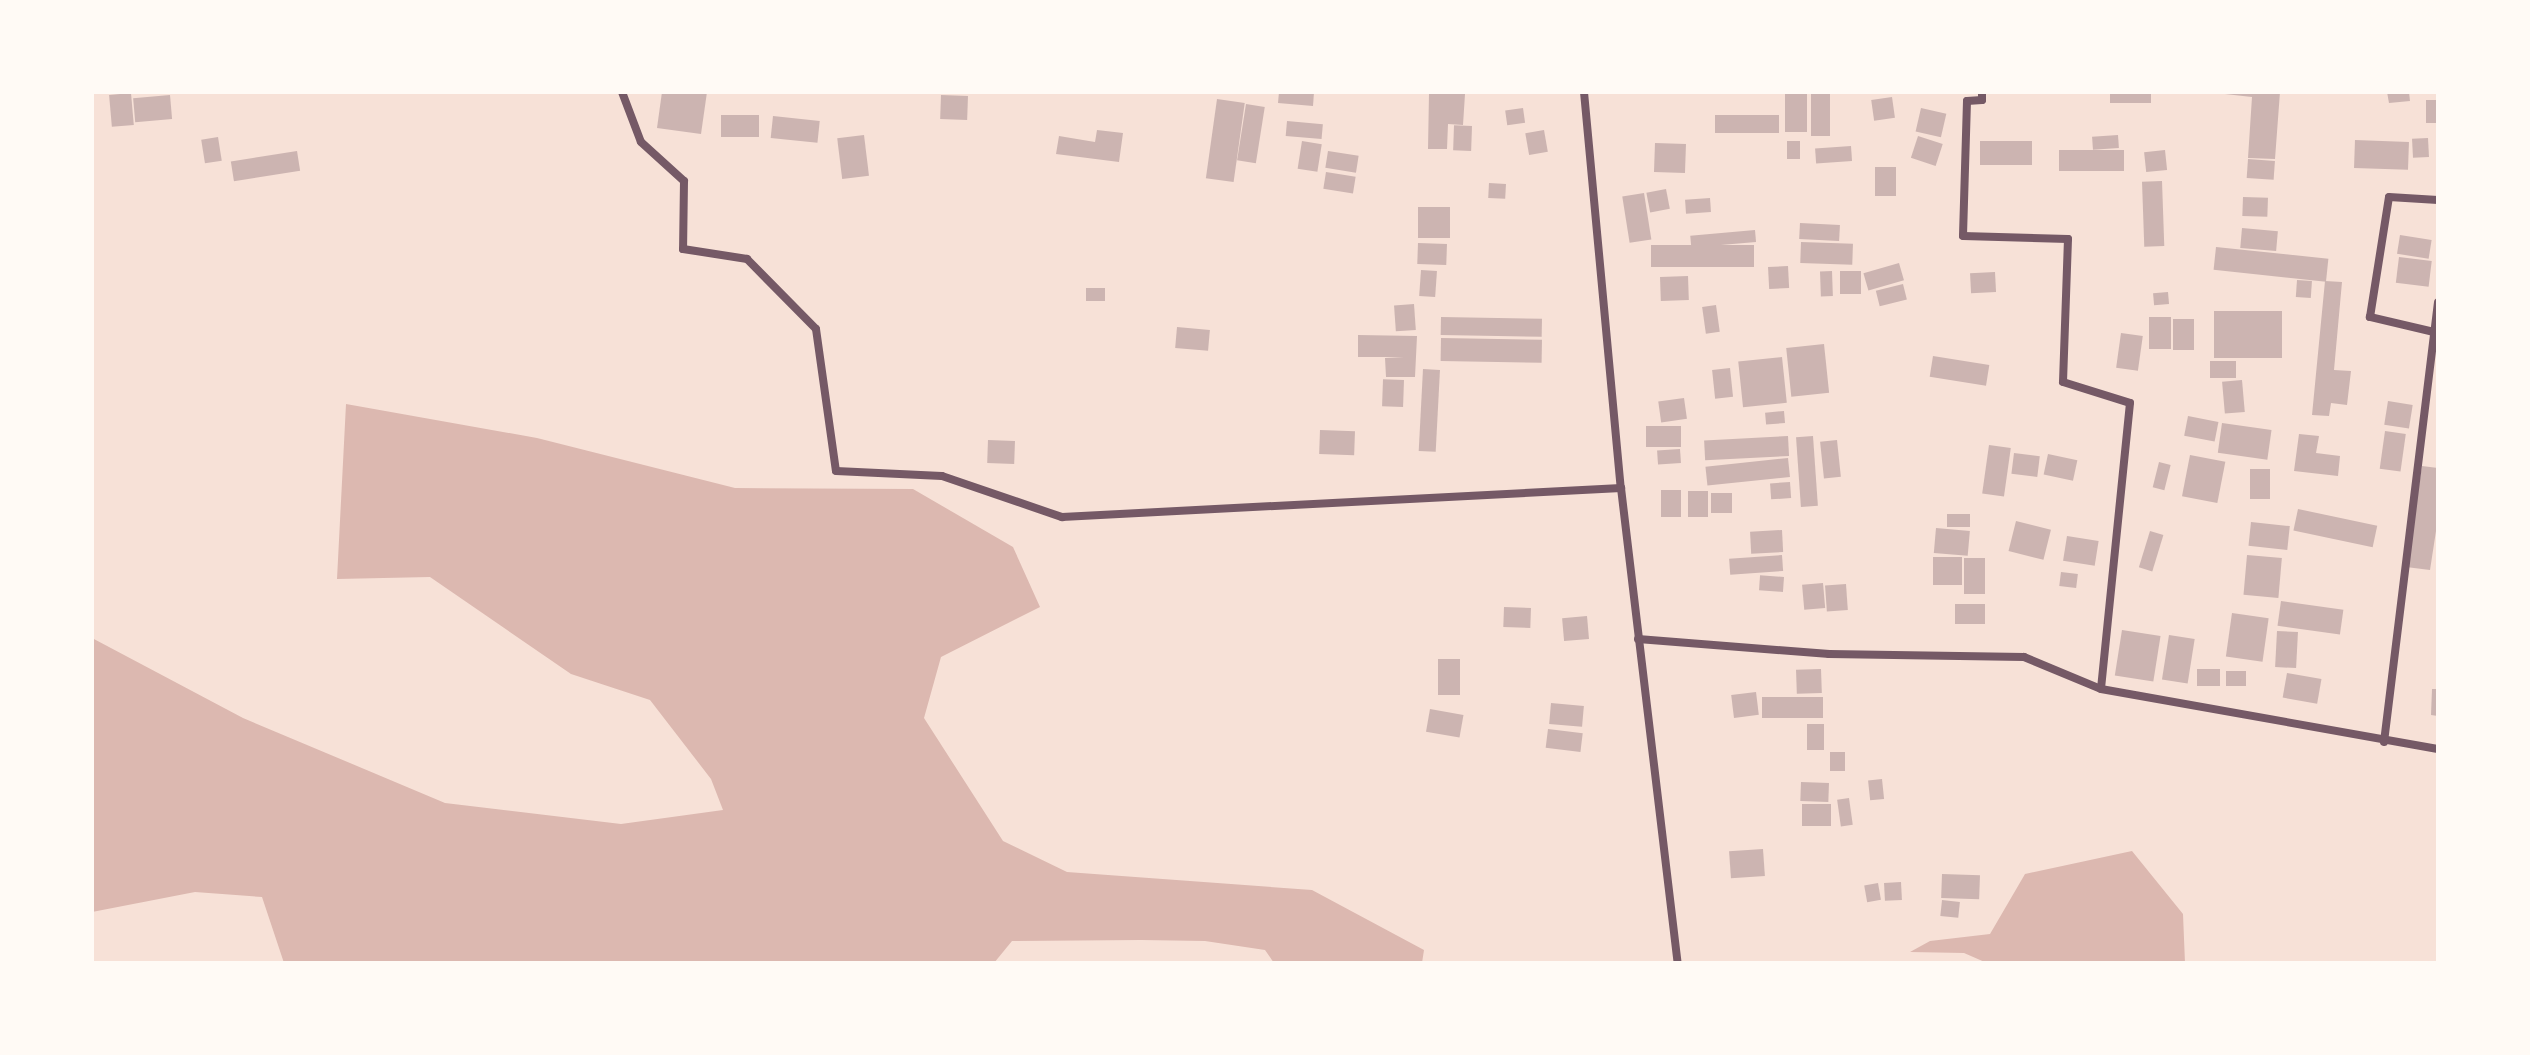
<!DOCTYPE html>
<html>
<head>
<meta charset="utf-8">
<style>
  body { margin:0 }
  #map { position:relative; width:2530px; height:1055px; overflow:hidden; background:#f7e1d7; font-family:"Sofia Sans Condensed",sans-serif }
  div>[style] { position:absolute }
  .water>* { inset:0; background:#dcb8b0 }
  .building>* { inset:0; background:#ccb4b1; transform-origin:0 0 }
  .minor>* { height:8px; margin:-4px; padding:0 4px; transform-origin:4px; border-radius:4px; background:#755966 }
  span { translate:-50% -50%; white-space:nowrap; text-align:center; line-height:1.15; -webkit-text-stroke:8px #fffaf5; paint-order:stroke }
  .frame { position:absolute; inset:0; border:94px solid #fffaf5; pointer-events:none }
</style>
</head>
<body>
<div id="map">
  <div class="water">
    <div style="clip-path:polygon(346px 404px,537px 438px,735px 488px,913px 489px,1013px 547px,1040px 607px,941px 657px,924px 718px,1003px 841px,1067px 872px,1312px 890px,1424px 950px,1422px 963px,1274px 963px,1265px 950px,1205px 941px,1141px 940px,1012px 941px,994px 963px,284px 963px,262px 897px,195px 892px,92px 912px,92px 638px,243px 718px,445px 803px,621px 824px,723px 810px,711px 779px,650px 700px,571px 674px,430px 577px,337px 579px)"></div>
    <div style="clip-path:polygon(2132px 851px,2183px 914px,2185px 963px,1987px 963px,1964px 953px,1910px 952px,1930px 941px,1990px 934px,2025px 874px)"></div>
  </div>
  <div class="building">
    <div style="clip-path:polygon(662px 92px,707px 92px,701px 134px,657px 128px)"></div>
    <div style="clip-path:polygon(1279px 92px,1314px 92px,1313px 106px,1278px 103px)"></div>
    <div style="left:1785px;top:92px;width:22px;height:40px"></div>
    <div style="left:1811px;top:92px;width:19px;height:44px"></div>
    <div style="left:2110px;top:92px;width:41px;height:11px"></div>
    <div style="clip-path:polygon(2207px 92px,2280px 92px,2275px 159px,2248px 158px,2252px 97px)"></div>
    <div style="clip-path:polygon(2387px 92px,2409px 92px,2410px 101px,2389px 103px)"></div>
    <div style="left:131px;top:93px;width:32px;height:22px;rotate:85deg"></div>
    <div style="clip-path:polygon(1429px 93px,1465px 94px,1463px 125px,1448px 124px,1447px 149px,1428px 149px)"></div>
    <div style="left:170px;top:95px;width:24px;height:37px;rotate:85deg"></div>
    <div style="left:941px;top:95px;width:27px;height:24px;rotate:2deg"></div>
    <div style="left:1892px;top:97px;width:21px;height:21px;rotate:82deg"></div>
    <div style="left:1217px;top:99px;width:28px;height:80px;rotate:8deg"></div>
    <div style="left:2426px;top:100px;width:12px;height:23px"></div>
    <div style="left:1246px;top:104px;width:19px;height:57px;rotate:9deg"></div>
    <div style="left:1523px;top:108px;width:15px;height:18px;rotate:82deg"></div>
    <div style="left:1921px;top:108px;width:26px;height:24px;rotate:13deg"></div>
    <div style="left:759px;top:115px;width:22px;height:38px;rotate:90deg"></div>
    <div style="left:1779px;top:115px;width:18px;height:64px;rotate:90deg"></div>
    <div style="left:773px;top:116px;width:47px;height:22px;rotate:6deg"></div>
    <div style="left:1287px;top:121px;width:36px;height:15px;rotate:5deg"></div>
    <div style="left:1472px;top:126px;width:25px;height:18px;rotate:92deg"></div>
    <div style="clip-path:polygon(1097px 130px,1123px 133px,1119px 162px,1056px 154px,1059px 136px,1095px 142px)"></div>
    <div style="left:1544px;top:130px;width:22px;height:19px;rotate:80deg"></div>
    <div style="left:864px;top:135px;width:41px;height:27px;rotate:83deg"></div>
    <div style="left:2118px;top:135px;width:13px;height:26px;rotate:86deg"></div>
    <div style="left:1918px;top:136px;width:26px;height:23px;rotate:18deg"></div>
    <div style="left:218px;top:137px;width:24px;height:17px;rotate:81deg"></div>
    <div style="left:2428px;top:138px;width:19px;height:16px;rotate:87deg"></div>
    <div style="left:2355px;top:140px;width:54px;height:28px;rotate:2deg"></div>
    <div style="left:1302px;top:141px;width:20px;height:28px;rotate:9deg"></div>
    <div style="left:1787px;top:141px;width:13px;height:18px"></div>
    <div style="left:2032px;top:141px;width:24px;height:52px;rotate:90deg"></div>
    <div style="left:1655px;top:143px;width:31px;height:29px;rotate:2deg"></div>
    <div style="left:1851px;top:146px;width:15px;height:36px;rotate:86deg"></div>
    <div style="left:2124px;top:150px;width:21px;height:65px;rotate:90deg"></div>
    <div style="left:2165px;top:150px;width:20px;height:21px;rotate:84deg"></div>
    <div style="left:297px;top:151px;width:20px;height:67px;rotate:81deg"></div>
    <div style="left:1328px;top:151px;width:31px;height:17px;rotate:9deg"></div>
    <div style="left:2248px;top:159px;width:27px;height:19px;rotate:4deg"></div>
    <div style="left:1896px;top:167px;width:29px;height:21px;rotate:90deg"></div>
    <div style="left:1326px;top:172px;width:30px;height:17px;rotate:9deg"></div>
    <div style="left:2162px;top:181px;width:65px;height:20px;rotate:88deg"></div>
    <div style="left:1489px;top:183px;width:17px;height:15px;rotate:3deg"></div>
    <div style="left:1666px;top:189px;width:20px;height:20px;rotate:79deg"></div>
    <div style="left:1644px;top:193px;width:47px;height:22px;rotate:81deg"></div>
    <div style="left:2243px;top:197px;width:25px;height:19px;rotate:2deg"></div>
    <div style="left:1710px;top:198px;width:14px;height:25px;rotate:86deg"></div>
    <div style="left:1418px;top:207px;width:32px;height:31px"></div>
    <div style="left:1800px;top:223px;width:40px;height:16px;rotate:3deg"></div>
    <div style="left:2242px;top:228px;width:36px;height:20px;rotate:5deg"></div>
    <div style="left:1755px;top:230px;width:12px;height:65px;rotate:85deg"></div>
    <div style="left:2400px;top:235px;width:32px;height:19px;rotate:9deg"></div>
    <div style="left:1801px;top:242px;width:52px;height:21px;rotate:2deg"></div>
    <div style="left:1418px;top:243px;width:29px;height:21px;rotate:2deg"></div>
    <div style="left:1754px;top:245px;width:22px;height:103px;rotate:90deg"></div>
    <div style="left:2216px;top:247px;width:113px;height:23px;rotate:6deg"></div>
    <div style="left:2399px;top:257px;width:33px;height:26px;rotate:7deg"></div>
    <div style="left:1899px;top:263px;width:18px;height:37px;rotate:74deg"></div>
    <div style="left:1788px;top:266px;width:22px;height:20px;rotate:87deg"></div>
    <div style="left:1421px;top:270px;width:16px;height:26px;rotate:4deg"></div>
    <div style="left:1832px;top:271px;width:25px;height:12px;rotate:88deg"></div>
    <div style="left:1840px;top:271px;width:21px;height:23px"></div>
    <div style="left:1995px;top:272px;width:20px;height:25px;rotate:87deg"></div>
    <div style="left:1688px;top:276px;width:24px;height:28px;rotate:88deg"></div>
    <div style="left:2297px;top:280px;width:15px;height:17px;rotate:4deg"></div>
    <div style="clip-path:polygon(2325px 281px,2342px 282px,2334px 370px,2351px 371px,2347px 405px,2331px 403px,2329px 416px,2312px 415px)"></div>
    <div style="left:1903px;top:284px;width:16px;height:28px;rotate:76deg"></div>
    <div style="left:1086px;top:288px;width:19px;height:13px"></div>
    <div style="left:2168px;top:292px;width:12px;height:15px;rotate:85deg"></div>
    <div style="left:1414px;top:304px;width:26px;height:20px;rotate:86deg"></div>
    <div style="left:1716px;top:305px;width:27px;height:14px;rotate:82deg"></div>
    <div style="left:2214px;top:311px;width:68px;height:47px"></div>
    <div style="left:1441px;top:317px;width:101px;height:18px;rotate:1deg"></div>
    <div style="left:2149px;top:317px;width:22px;height:32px"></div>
    <div style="left:2173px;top:319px;width:21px;height:31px"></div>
    <div style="left:1177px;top:327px;width:33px;height:21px;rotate:5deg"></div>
    <div style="left:2121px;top:333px;width:22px;height:35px;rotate:8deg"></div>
    <div style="clip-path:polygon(1358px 335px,1417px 336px,1415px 377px,1386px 377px,1385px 358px,1404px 357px,1358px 357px)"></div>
    <div style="left:1441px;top:338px;width:101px;height:23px;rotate:1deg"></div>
    <div style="left:1824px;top:344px;width:49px;height:38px;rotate:84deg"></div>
    <div style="left:1933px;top:356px;width:57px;height:21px;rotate:9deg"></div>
    <div style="left:1782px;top:357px;width:46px;height:44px;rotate:84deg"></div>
    <div style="left:2210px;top:361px;width:26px;height:17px"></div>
    <div style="left:1730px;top:368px;width:29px;height:18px;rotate:84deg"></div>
    <div style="left:1423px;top:369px;width:17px;height:82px;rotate:3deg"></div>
    <div style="left:1404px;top:380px;width:27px;height:21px;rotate:92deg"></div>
    <div style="left:2242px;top:380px;width:32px;height:20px;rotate:85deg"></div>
    <div style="left:1684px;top:398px;width:21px;height:26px;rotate:82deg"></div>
    <div style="left:2388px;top:401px;width:25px;height:24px;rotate:9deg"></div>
    <div style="left:1784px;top:411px;width:12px;height:19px;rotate:85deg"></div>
    <div style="left:2188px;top:416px;width:31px;height:20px;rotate:11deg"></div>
    <div style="left:2222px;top:423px;width:50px;height:30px;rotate:8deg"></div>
    <div style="left:1646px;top:426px;width:35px;height:21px"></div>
    <div style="left:1320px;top:430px;width:35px;height:24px;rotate:2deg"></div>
    <div style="left:2385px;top:431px;width:21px;height:38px;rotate:8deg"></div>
    <div style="clip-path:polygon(2299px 434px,2319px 436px,2316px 453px,2340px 456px,2338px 476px,2294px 471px)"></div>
    <div style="left:1788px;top:436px;width:20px;height:84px;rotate:87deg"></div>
    <div style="left:1813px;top:436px;width:70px;height:17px;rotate:86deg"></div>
    <div style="left:988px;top:440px;width:27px;height:23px;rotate:2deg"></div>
    <div style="left:1837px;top:440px;width:37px;height:17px;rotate:84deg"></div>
    <div style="left:1989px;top:445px;width:22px;height:49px;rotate:8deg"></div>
    <div style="left:1680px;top:449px;width:14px;height:23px;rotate:86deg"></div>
    <div style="left:2014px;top:453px;width:26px;height:21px;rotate:7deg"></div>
    <div style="left:2048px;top:454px;width:30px;height:21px;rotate:12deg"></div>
    <div style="left:2190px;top:455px;width:36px;height:42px;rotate:11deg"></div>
    <div style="left:1788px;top:458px;width:19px;height:83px;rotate:84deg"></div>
    <div style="left:2159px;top:462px;width:12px;height:26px;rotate:14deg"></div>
    <div style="clip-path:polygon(2422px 466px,2438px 468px,2438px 518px,2430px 570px,2406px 567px)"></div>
    <div style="left:2250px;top:469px;width:20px;height:30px"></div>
    <div style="left:1790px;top:482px;width:16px;height:20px;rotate:86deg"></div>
    <div style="left:1661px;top:490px;width:20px;height:27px"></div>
    <div style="left:1708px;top:491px;width:26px;height:20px;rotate:90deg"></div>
    <div style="left:1711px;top:493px;width:21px;height:20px"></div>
    <div style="left:2298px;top:509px;width:81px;height:22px;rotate:12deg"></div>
    <div style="left:1947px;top:514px;width:23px;height:13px"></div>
    <div style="left:2016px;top:521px;width:36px;height:31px;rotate:14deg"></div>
    <div style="left:2251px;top:522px;width:39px;height:24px;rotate:6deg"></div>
    <div style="left:1936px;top:528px;width:34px;height:25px;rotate:5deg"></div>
    <div style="left:1782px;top:530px;width:22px;height:32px;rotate:87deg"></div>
    <div style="left:2150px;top:531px;width:14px;height:38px;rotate:17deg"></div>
    <div style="left:2067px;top:536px;width:32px;height:25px;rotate:9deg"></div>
    <div style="left:1782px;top:555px;width:16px;height:53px;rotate:86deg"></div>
    <div style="left:2247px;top:555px;width:35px;height:40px;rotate:5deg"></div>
    <div style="left:1933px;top:557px;width:29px;height:28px"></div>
    <div style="left:1964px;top:558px;width:21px;height:36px"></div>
    <div style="left:2061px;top:572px;width:17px;height:14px;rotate:7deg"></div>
    <div style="left:1784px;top:577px;width:15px;height:24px;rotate:94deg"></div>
    <div style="left:1823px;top:583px;width:25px;height:21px;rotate:85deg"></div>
    <div style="left:1846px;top:584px;width:26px;height:21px;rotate:86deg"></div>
    <div style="left:2281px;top:601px;width:63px;height:25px;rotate:8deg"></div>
    <div style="left:1955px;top:604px;width:30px;height:20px"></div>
    <div style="left:1504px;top:607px;width:27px;height:20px;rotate:2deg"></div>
    <div style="left:2232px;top:613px;width:37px;height:44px;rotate:8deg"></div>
    <div style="left:1587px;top:616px;width:23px;height:25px;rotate:85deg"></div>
    <div style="left:2122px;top:630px;width:39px;height:46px;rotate:9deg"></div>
    <div style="left:2277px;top:631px;width:21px;height:36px;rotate:3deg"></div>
    <div style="left:2169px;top:635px;width:26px;height:45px;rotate:9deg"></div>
    <div style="left:1438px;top:659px;width:22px;height:36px"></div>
    <div style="left:1821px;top:669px;width:24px;height:25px;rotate:88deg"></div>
    <div style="left:2197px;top:669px;width:23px;height:17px"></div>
    <div style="left:2226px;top:671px;width:20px;height:15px"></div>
    <div style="left:2287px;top:673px;width:35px;height:25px;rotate:10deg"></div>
    <div style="clip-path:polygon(2432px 689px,2438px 689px,2438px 716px,2431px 715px)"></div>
    <div style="left:1756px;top:692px;width:23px;height:25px;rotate:83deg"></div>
    <div style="left:1823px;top:697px;width:21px;height:61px;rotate:90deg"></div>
    <div style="left:1551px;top:703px;width:33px;height:21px;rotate:5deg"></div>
    <div style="left:1430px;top:709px;width:34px;height:23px;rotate:10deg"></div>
    <div style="left:1807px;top:724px;width:17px;height:26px"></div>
    <div style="left:1548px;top:729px;width:35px;height:19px;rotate:7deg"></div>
    <div style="left:1830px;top:752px;width:15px;height:19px"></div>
    <div style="left:1882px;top:779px;width:20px;height:14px;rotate:84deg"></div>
    <div style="left:1801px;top:782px;width:28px;height:19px;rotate:2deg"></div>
    <div style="left:1849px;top:798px;width:27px;height:12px;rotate:82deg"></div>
    <div style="left:1802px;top:804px;width:29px;height:22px"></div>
    <div style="left:1763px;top:849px;width:27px;height:34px;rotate:86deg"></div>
    <div style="left:1942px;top:874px;width:38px;height:24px;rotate:2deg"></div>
    <div style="left:1901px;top:882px;width:18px;height:17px;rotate:87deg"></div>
    <div style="left:1878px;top:883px;width:17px;height:14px;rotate:80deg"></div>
    <div style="left:1942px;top:900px;width:18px;height:16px;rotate:6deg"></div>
  </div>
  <div class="minor">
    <div style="left:622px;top:92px;width:53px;rotate:69.2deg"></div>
    <div style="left:641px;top:142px;width:58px;rotate:42.2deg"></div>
    <div style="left:684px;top:181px;width:68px;rotate:90.8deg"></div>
    <div style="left:683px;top:249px;width:65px;rotate:8.9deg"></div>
    <div style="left:747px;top:259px;width:98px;rotate:45.4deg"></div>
    <div style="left:816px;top:329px;width:143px;rotate:82deg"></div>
    <div style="left:836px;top:471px;width:106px;rotate:2.7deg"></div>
    <div style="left:942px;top:476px;width:127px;rotate:18.9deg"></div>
    <div style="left:1062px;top:517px;width:560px;rotate:-2.97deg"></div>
    <div style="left:1584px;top:92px;width:398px;rotate:84.7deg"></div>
    <div style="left:1621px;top:488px;width:478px;rotate:83.2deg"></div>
    <div style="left:1982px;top:92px;width:8px;rotate:90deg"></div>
    <div style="left:1982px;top:100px;width:15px;rotate:176deg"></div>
    <div style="left:1967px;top:101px;width:135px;rotate:91.7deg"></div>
    <div style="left:1963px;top:236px;width:105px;rotate:1.6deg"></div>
    <div style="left:2068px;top:239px;width:143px;rotate:92deg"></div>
    <div style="left:2063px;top:382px;width:70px;rotate:17.4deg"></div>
    <div style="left:2130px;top:403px;width:287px;rotate:95.8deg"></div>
    <div style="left:2434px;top:332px;width:66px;rotate:-166.8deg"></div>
    <div style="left:2370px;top:317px;width:121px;rotate:-81deg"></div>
    <div style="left:2389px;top:197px;width:49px;rotate:3.5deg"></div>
    <div style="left:1638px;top:639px;width:192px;rotate:4.5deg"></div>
    <div style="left:1829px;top:654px;width:195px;rotate:0.9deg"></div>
    <div style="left:2024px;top:657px;width:83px;rotate:22.6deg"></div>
    <div style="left:2101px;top:689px;width:342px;rotate:10.1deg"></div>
    <div style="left:2384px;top:742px;width:443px;rotate:-83deg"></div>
  </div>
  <div class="frame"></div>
</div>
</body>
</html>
